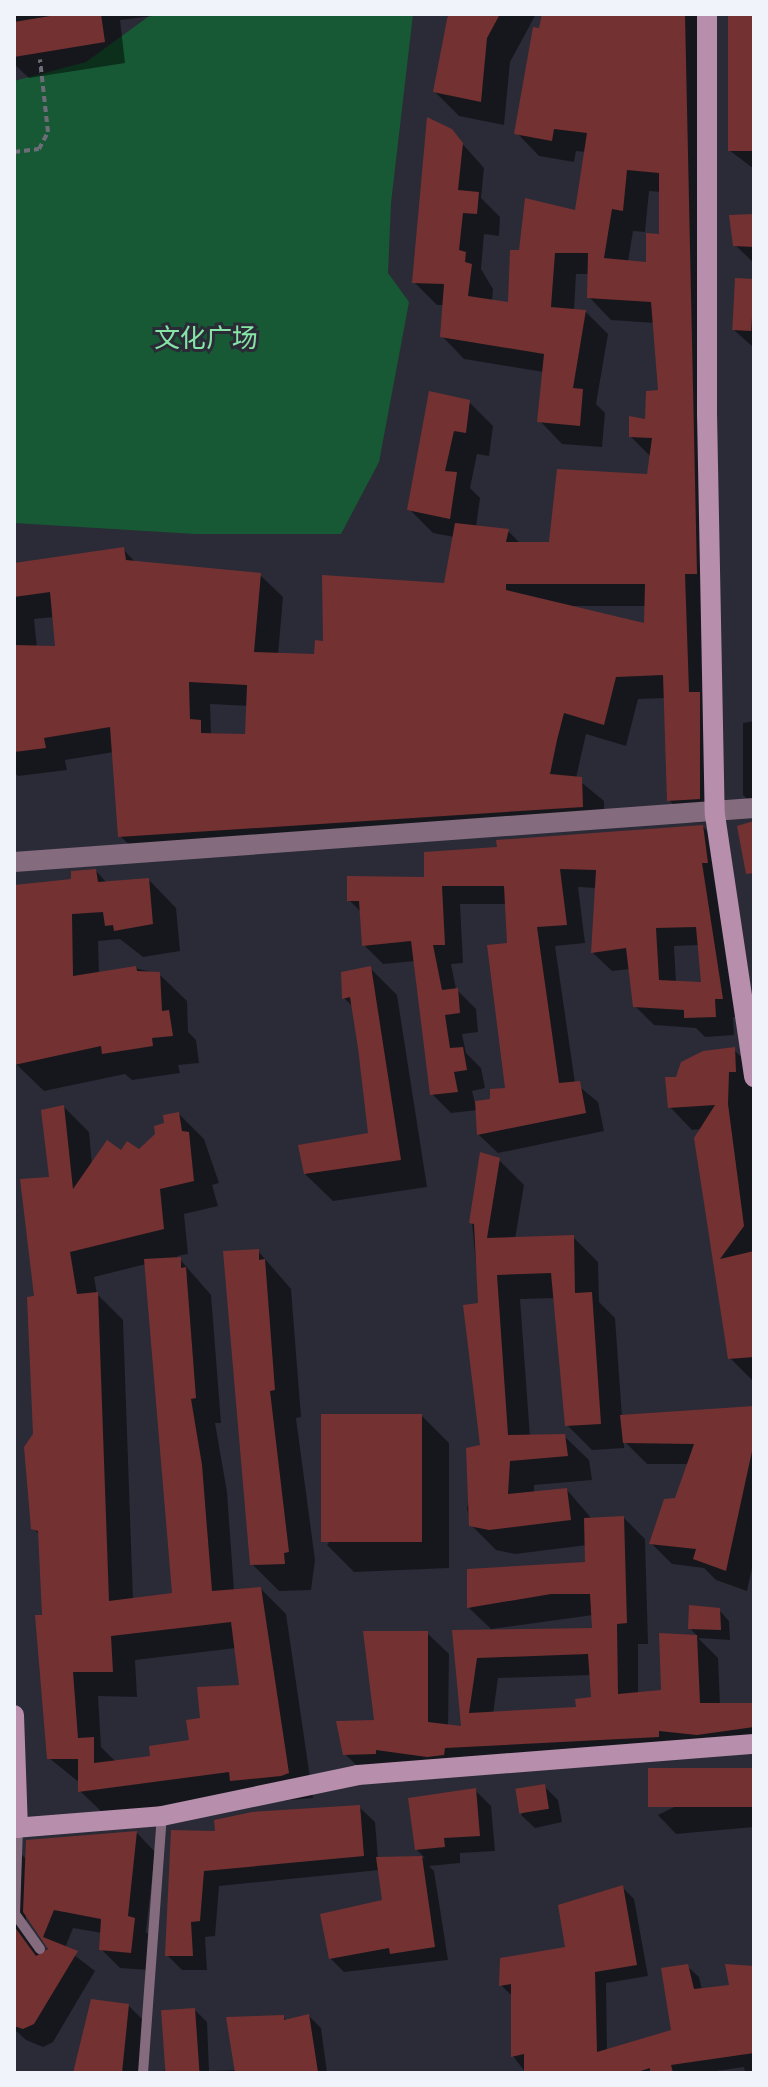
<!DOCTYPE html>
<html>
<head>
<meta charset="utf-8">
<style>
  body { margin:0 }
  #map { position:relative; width:768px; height:2087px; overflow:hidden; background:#2a2b37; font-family:Lato,"Noto Sans SC",sans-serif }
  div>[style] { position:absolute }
  .green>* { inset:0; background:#175934 }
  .shadow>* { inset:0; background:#0007 }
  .building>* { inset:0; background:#743131; transform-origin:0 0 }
  .path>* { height:4px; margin-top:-2px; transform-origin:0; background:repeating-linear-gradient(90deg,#6c6d78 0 6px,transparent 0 10px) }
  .lane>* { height:10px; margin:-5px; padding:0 5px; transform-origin:5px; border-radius:5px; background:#856b7e }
  .street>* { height:20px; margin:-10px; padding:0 10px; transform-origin:10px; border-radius:10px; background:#856b7e }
  .secondary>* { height:20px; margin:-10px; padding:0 10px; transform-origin:10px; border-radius:10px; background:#b88ead }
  span { translate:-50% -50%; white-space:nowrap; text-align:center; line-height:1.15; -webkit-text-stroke:6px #2a2b37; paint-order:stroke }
  .park-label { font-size:26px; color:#85e4a6 }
  .frame { position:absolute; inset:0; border:16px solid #f1f3fb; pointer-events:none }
</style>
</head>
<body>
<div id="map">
  <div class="green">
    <div style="clip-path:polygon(152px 14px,413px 14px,391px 203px,388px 273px,409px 302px,379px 462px,341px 534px,195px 534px,14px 523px,14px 81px,86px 62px)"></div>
  </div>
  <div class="shadow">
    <div style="clip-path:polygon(14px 14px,169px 14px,120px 20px,125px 63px,29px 78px,14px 64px)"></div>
    <div style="clip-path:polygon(448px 14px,536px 14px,510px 62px,504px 125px,459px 116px,435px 92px)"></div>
    <div style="clip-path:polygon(evenodd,544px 14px,707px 14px,722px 821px,691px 823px,669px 800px,666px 698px,638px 699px,626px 746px,586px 734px,576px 778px,604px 801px,604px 829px,143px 858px,120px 836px,114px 752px,65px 760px,67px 770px,18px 776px,14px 772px,14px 565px,123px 549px,136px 563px,260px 575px,283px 597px,278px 655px,316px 656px,325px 643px,446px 585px,454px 537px,433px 533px,409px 509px,469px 402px,493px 426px,489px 456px,477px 454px,470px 488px,480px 498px,476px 527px,508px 531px,521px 544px,551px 544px,648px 476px,651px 457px,631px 437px,647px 421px,660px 391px,655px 323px,611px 320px,589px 297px,589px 274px,576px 274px,574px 311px,586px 312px,608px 334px,596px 404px,605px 413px,602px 447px,562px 444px,540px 421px,544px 372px,464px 359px,442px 336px,444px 305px,437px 305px,414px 282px,451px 131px,484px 168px,481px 198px,500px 217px,499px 236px,484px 234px,481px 269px,493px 289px,492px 302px,510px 304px,521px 252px,576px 212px,586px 152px,576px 151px,574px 162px,539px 156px,517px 133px,544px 14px,649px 191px,661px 192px,661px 236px,648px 264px,628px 262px,633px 231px,645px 232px,649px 191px,544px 14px,571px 606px,646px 606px,646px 625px,571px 606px,544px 14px,54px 617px,58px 648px,37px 648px,34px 619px,54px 617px,544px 14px,210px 704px,250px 706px,247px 736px,211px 733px,210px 704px)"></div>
    <div style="clip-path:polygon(731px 14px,754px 14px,754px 169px,729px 150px)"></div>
    <div style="clip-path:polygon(754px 216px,754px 263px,735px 245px)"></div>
    <div style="clip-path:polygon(754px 281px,754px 348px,734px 330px)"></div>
    <div style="clip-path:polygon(754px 721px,754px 806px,743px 795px,743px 723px)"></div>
    <div style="clip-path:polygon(evenodd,703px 827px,722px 846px,741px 1017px,733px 1017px,734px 1035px,705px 1037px,696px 1028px,654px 1025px,635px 1006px,630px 969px,612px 971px,593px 953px,597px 888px,578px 887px,585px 943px,555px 946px,575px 1083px,598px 1102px,604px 1131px,498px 1153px,479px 1135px,478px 1110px,451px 1113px,432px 1094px,416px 961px,383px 964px,364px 945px,362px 913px,349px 900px,426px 879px,500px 849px,703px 827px,460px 904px,507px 904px,507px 1090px,492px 1101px,475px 1103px,472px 1091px,485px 1088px,481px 1068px,466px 1053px,462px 1034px,478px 1032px,476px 1009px,456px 989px,451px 964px,463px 963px,460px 904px,703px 827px,700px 945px,704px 984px,676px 983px,674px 946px,700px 945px)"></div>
    <div style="clip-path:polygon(96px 871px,107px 883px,149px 880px,176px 908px,180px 951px,143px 957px,120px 939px,98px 941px,99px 974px,135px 968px,159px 974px,187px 1001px,188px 1032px,196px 1040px,199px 1063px,178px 1065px,180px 1073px,132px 1080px,125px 1074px,44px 1091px,16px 1064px,14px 887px,41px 887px,40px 882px,73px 881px)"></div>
    <div style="clip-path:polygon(370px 968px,397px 995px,427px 1187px,333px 1201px,305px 1174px,370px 1135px,353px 1007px,344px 998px)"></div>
    <div style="clip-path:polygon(734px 1050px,754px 1069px,752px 1380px,730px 1358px,702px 1129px,692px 1130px,670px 1107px,677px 1079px)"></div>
    <div style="clip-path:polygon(evenodd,64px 1107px,89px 1132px,92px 1165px,139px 1152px,179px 1114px,204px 1139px,219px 1183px,212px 1185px,218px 1206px,184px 1214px,188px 1254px,177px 1256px,211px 1295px,221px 1423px,215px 1423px,227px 1492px,234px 1591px,261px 1589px,286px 1614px,313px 1798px,106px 1816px,80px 1791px,80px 1783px,49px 1758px,40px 1535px,33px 1528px,37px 1298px,64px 1107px,146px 1264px,174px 1595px,133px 1600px,123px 1320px,97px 1294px,94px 1277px,146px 1264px,64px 1107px,236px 1648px,241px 1687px,203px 1720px,191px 1741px,152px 1758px,116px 1762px,101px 1747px,98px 1696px,137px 1697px,135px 1660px,236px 1648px)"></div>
    <div style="clip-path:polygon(evenodd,499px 1160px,524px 1185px,515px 1239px,573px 1237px,598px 1262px,599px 1302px,615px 1318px,622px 1417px,754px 1408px,754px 1400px,754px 1559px,747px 1591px,716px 1580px,704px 1568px,672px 1564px,651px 1543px,677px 1500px,689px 1464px,647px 1464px,624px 1441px,624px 1448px,592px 1450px,567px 1425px,556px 1298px,520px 1299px,530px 1437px,564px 1436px,589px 1460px,592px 1480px,534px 1485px,534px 1493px,567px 1490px,592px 1519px,624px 1518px,645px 1539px,648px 1644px,638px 1644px,638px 1695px,664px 1692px,661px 1636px,698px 1637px,690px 1628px,719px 1610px,729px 1621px,730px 1640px,698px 1638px,718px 1658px,720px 1705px,754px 1705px,754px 1750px,366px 1775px,345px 1754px,376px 1722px,427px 1633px,449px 1654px,448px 1727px,463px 1729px,454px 1632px,594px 1630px,593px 1615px,491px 1629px,469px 1608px,587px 1564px,587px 1545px,515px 1554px,496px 1550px,471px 1525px,467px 1508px,483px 1446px,480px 1304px,472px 1223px,499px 1160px,592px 1675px,593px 1699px,578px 1709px,493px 1714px,498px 1678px,592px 1675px)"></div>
    <div style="clip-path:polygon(258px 1251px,291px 1289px,301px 1417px,296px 1418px,315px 1560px,311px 1590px,279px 1591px,252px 1564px)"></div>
    <div style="clip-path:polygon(422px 1416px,449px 1443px,449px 1568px,354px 1572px,327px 1545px)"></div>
    <div style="clip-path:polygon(754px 1768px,754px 1827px,676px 1834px,658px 1815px)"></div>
    <div style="clip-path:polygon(544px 1786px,558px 1800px,562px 1822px,535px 1828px,521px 1815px)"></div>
    <div style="clip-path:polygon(475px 1790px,491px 1806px,495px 1851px,460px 1853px,460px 1863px,429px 1866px,434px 1871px,448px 1960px,344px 1972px,330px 1958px,385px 1902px,380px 1870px,219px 1886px,215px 1936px,205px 1937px,207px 1970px,182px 1970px,167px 1955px,217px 1833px,359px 1807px,375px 1822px,378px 1859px,425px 1858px,416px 1849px)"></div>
    <div style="clip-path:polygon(evenodd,137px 1833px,155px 1852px,146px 1932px,153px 1938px,149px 1970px,120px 1968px,101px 1949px,102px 1933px,73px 1928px,65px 1948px,95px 1971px,53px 2042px,43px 2047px,26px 2040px,14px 2029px,14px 1847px,27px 1860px,137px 1833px,26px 1913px,49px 1945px,42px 1958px,26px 1938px,26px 1913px)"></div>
    <div style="clip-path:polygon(622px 1887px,634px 1899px,648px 1976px,606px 1983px,607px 2051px,674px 2032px,687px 1966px,699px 1977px,702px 1990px,731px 1987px,754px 1968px,754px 2073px,745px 2073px,744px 2067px,702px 2073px,526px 2073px,513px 2056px,513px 1997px,501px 1985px,567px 1948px)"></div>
    <div style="clip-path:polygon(128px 2005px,147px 2024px,142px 2073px,74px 2073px)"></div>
    <div style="clip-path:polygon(195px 2010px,207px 2022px,209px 2071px,236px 2070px,283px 2017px,287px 2021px,309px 2016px,321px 2028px,327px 2073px,163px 2073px)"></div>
  </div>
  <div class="building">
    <div style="clip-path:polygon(62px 14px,101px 14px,105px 42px,14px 57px,14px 22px)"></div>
    <div style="clip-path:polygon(448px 14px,500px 14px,487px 38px,481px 102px,433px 92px)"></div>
    <div style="clip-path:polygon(evenodd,542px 14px,685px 14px,697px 574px,685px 574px,689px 692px,700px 692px,700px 799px,667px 801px,663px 675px,616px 677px,604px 725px,564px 713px,557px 740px,550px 774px,582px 777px,583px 807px,118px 837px,110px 727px,44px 738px,46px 748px,14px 752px,14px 645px,55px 646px,50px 592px,14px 597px,14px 563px,124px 547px,126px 560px,261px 573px,254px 652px,314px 654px,315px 640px,323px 641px,322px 575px,444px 583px,455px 523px,509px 529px,506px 542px,549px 542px,557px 469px,647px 474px,652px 438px,629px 437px,629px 416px,645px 419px,646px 391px,658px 390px,651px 302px,587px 298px,588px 253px,555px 253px,551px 307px,586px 310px,573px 388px,583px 389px,580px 426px,537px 422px,544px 354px,440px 337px,444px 284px,412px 283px,427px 117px,452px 129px,463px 143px,458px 190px,479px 192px,477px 214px,463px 213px,459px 250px,466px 252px,465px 262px,472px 264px,468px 296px,508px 302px,510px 250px,519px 250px,525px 198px,575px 210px,587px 133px,554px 129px,552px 141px,514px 134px,533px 27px,539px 28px,542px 14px,627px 170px,659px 173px,659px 234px,646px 233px,646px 262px,604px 258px,612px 209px,623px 211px,627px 170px,542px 14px,506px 584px,645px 584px,644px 623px,506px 590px,506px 584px,542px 14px,189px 682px,247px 685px,245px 734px,201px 733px,201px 720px,190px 719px,189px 682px)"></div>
    <div style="left:728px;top:14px;width:26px;height:137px"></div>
    <div style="clip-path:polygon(754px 214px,754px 247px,733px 246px,729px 215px)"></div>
    <div style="left:735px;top:278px;width:19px;height:52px;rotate:3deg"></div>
    <div style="clip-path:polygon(429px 391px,470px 400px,466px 433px,454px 431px,445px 471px,457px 472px,450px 519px,407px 510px)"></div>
    <div style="clip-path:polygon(754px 821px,754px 873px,746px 874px,737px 826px)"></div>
    <div style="clip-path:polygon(evenodd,703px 825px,708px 863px,702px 863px,723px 999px,715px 999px,716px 1017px,684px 1018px,684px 1010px,633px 1007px,626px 948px,591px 953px,596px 870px,560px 869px,567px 925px,537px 927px,559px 1083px,580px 1081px,586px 1113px,477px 1135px,475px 1101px,490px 1099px,490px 1089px,505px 1088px,487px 945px,507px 943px,504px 886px,442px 886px,445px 945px,433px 945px,442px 990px,458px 988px,460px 1013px,445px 1015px,450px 1048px,463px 1047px,467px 1070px,454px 1072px,458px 1092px,430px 1095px,411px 941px,362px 946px,359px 901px,347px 901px,347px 876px,424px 877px,424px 852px,497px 847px,496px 840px,703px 825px,696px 927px,701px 982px,659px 980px,656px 928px,696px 927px)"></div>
    <div style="clip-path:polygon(96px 869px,98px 882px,149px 878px,153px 924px,114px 931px,113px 925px,105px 926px,103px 912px,72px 914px,73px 976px,136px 966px,137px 971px,160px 972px,162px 1011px,169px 1010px,173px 1036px,152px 1038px,153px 1046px,102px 1054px,101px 1046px,14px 1065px,14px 885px,71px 879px,71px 871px)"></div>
    <div style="clip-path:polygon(371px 966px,401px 1160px,304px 1174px,298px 1145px,368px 1133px,358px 1048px,350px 997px,342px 999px,341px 972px)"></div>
    <div style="clip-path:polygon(735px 1047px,736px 1072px,729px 1072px,728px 1104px,744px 1226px,720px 1259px,754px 1251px,754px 1357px,728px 1359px,694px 1138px,715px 1105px,668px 1108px,665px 1077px,676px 1077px,681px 1062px,703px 1051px)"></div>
    <div style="clip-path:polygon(evenodd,64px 1105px,73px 1189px,107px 1140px,121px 1150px,127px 1141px,139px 1149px,155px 1134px,154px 1126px,164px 1123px,163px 1115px,179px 1112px,182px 1131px,189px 1132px,194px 1181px,160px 1189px,164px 1229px,70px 1252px,77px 1294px,98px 1292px,109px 1601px,172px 1593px,144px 1259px,181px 1257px,181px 1268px,186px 1267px,196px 1398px,191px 1399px,202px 1465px,212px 1591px,261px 1587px,289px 1773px,281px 1776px,230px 1781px,229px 1772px,78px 1792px,78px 1759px,47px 1759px,35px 1615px,42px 1615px,38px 1531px,31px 1529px,24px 1447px,33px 1434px,27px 1297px,34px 1296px,20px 1179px,49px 1177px,41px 1110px,64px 1105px,231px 1622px,239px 1685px,197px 1687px,200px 1718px,186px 1720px,189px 1740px,149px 1746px,150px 1756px,94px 1763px,94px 1737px,78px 1738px,73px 1672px,113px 1672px,111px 1636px,231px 1622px)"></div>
    <div style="clip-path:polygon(480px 1152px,500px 1158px,487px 1238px,574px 1235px,575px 1293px,592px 1292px,601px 1424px,565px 1426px,551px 1273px,497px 1275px,508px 1435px,565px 1434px,568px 1456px,510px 1461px,508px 1494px,567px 1488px,571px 1520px,489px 1530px,469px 1526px,466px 1448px,480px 1445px,463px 1305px,478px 1303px,474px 1224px,469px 1223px)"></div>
    <div style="clip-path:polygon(259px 1249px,259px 1260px,265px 1259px,275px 1390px,270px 1391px,289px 1552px,284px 1553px,285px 1564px,250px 1565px,223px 1251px)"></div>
    <div style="clip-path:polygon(754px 1406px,754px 1442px,726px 1571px,693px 1559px,696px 1549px,649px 1544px,664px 1499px,675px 1498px,694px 1444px,623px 1443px,620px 1415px)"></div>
    <div style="left:422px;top:1414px;width:128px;height:101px;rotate:90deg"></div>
    <div style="clip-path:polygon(evenodd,624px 1516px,627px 1623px,617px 1624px,618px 1694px,661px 1690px,659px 1633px,697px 1635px,700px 1703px,754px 1703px,754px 1727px,697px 1735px,659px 1731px,659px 1737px,445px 1748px,444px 1755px,427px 1757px,376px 1750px,376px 1754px,343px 1755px,336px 1721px,374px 1720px,363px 1631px,428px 1631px,428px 1722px,461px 1726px,452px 1630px,592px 1628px,590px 1594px,551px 1594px,467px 1608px,467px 1569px,585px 1562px,584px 1518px,624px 1516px,588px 1654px,591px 1697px,575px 1699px,576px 1707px,469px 1713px,477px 1658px,588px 1654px)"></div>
    <div style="clip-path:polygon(689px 1605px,720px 1608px,721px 1630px,688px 1629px)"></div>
    <div style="left:754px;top:1768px;width:39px;height:106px;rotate:90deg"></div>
    <div style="left:545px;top:1784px;width:25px;height:30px;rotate:81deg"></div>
    <div style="clip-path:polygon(476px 1788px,480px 1836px,444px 1838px,445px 1847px,415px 1850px,408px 1798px)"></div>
    <div style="clip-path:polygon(360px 1805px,364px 1856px,204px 1871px,200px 1921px,191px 1922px,193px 1956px,165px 1956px,171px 1830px,215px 1831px,214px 1820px,252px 1812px)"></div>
    <div style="clip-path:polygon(137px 1831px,128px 1916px,135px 1918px,131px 1953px,99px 1950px,101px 1919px,54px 1910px,43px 1937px,78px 1951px,34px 2024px,23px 2029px,14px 2026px,14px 1926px,36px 1956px,48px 1949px,23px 1912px,26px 1840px)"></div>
    <div style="clip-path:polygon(422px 1856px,435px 1947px,390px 1954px,389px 1948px,329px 1959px,320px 1914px,382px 1900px,376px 1857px)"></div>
    <div style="clip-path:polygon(623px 1885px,637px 1965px,595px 1972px,597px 2052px,671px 2030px,661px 1968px,688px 1964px,694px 1989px,729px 1985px,725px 1964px,754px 1966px,754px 2053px,671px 2065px,673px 2073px,650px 2073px,650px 2068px,634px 2073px,524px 2073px,524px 2054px,511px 2057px,511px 1984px,499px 1986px,500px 1958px,565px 1947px,558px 1905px)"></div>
    <div style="clip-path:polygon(91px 1999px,129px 2004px,122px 2073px,73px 2073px)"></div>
    <div style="left:195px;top:2008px;width:65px;height:34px;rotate:86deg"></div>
    <div style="clip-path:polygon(309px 2014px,318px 2072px,235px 2073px,226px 2017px,284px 2015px,284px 2020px)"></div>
  </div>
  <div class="path">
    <div style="left:14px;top:152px;width:25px;rotate:-7deg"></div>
    <div style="left:39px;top:149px;width:19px;rotate:-62deg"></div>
    <div style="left:48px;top:132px;width:73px;rotate:-96.3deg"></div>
  </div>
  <div class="lane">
    <div style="left:18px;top:1828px;width:86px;rotate:92deg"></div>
    <div style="left:15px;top:1914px;width:43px;rotate:54.5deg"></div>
    <div style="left:143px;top:2073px;width:258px;rotate:-85.8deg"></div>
  </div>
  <div class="street">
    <div style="left:14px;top:862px;width:742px;rotate:-4.17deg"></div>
  </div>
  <div class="secondary">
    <div style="left:707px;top:14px;width:399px;rotate:90deg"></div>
    <div style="left:707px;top:413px;width:402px;rotate:88.9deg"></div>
    <div style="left:715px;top:815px;width:265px;rotate:81.5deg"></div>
    <div style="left:14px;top:1715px;width:113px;rotate:88deg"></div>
    <div style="left:14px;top:1828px;width:148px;rotate:-4.6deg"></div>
    <div style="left:162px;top:1816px;width:200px;rotate:-11.8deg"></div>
    <div style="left:358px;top:1775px;width:397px;rotate:-4.5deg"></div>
  </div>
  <div class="park-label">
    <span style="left:206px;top:338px">文化广场</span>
  </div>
  <div class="frame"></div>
</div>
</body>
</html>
